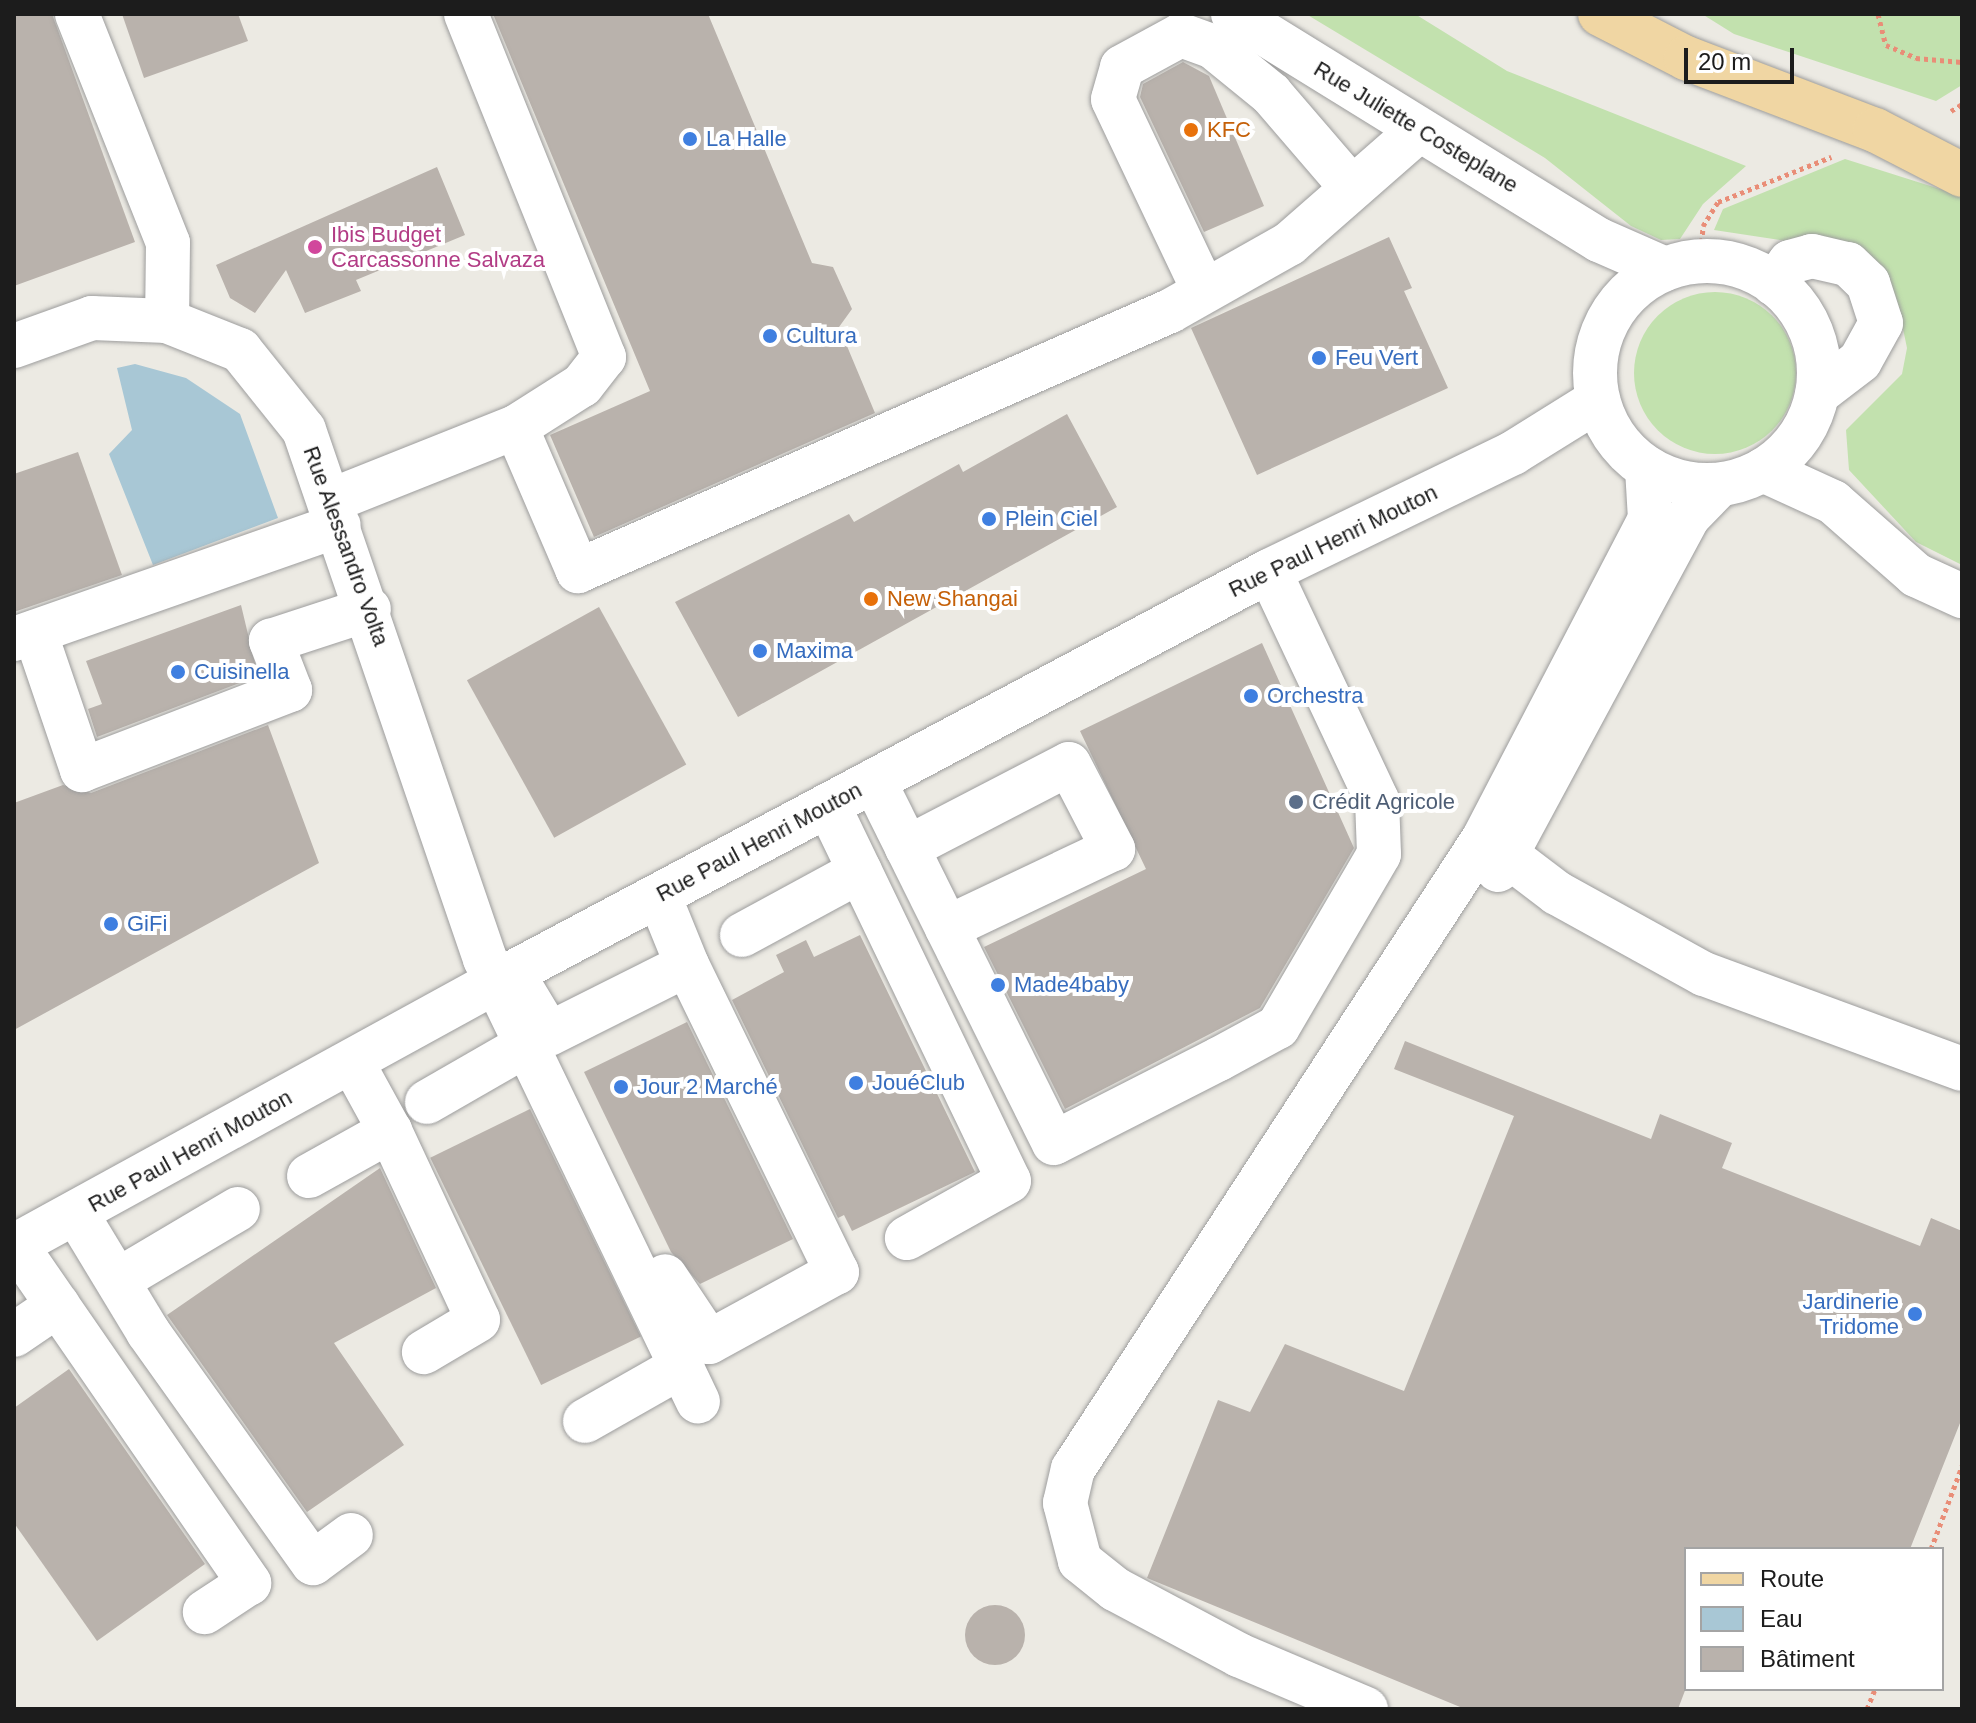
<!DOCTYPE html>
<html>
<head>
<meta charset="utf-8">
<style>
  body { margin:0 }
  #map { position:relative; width:1976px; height:1723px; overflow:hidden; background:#eceae3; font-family:Helvetica,sans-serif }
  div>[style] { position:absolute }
  .grass>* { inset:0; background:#c2e1ae }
  .round { border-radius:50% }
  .water>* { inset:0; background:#a8c7d5 }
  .building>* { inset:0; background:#b9b2ac; transform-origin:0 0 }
  .path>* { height:5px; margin-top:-2.5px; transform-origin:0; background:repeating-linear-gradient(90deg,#e98d77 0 4px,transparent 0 8px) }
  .roads { filter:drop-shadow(0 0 2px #9d9d9d) drop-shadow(0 0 2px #9d9d9d) }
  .minor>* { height:44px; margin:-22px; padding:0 22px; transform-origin:22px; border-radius:22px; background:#fff }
  .minor>.ring { margin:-22px; padding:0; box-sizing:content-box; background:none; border:44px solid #fff; border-radius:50% }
  .major>* { height:44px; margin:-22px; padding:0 22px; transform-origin:22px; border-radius:22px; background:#f0d6a3 }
  .dots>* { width:22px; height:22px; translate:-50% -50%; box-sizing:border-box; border:4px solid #fff; border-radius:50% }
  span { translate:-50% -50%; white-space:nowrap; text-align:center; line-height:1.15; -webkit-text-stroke:8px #fff; paint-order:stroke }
  .street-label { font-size:22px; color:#1c1c1c }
  .food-label { font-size:22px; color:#c56008 }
  .left { translate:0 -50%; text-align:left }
  .shop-label { font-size:22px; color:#366cbe }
  .right { translate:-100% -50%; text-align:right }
  .hotel-label { font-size:22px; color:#b23c85 }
  .service-label { font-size:22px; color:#4e5e75 }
  .frame { position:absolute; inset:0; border:16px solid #1c1c1c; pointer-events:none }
  .legend { position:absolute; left:1684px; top:1547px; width:260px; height:144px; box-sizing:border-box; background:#fff; border:2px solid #a4a4a4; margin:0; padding:10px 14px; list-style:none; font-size:24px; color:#1c1c1c }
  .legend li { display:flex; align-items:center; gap:16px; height:40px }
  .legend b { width:40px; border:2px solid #a4a4a4 }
  .scale { position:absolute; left:1684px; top:48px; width:110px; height:36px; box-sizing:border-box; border:4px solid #1c1c1c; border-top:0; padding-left:10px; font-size:24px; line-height:28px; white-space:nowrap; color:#1c1c1c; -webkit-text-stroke:6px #fff; paint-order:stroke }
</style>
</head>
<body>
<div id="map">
  <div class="grass">
    <div style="clip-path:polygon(1306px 14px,1415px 14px,1507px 71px,1746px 166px,1703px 204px,1680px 239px,1661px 240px,1631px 226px,1545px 158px)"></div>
    <div style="clip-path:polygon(1702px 14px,1962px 14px,1962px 85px,1936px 101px,1734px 34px)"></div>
    <div style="clip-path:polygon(1845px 159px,1962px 196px,1962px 565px,1916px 542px,1849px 470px,1846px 430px,1902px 374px,1907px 348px,1901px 319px,1806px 244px,1714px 230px,1723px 209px)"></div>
    <div class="round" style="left:1634px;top:292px;width:162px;height:162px"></div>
  </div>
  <div class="water">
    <div style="clip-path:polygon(135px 364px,186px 378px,240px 414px,278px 518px,153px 565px,109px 454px,132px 430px,117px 368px)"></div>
  </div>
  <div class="building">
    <div style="clip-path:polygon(14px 14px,52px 14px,135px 242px,14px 286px)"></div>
    <div style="clip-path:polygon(122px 14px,238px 14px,248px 41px,144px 78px)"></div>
    <div style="clip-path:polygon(493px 14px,708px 14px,812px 263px,833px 267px,852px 309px,839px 327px,875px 413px,594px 537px,550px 435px,650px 391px)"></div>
    <div style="clip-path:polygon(1183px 62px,1209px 76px,1264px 206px,1204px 232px,1140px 97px,1143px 84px)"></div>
    <div style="clip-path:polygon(437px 167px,465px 235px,356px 280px,361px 291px,305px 313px,286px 270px,255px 313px,230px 298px,216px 265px)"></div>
    <div style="clip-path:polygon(1389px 237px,1412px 288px,1404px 291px,1448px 388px,1257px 475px,1191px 328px)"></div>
    <div style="clip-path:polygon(1067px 414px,1117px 507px,738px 717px,675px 602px,849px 514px,854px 522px,959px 464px,963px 472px)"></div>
    <div style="clip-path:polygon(78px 452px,122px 575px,14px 612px,14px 474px)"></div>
    <div style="clip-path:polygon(241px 605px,258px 676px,97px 737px,88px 709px,102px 704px,86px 661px)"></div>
    <div style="left:599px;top:607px;width:180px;height:151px;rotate:61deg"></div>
    <div style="clip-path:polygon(1262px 643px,1354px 848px,1260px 1008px,1065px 1109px,984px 947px,1146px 869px,1080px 731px)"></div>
    <div style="clip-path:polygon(268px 725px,319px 863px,14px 1030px,14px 803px,63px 785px,91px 793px)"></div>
    <div style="clip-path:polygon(860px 935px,975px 1172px,852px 1231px,844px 1215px,838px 1218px,732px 1000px,784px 972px,776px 955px,806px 940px,814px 957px)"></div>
    <div style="clip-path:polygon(687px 1022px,793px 1239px,700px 1284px,671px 1252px,584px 1072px)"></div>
    <div style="clip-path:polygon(1405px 1041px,1651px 1139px,1660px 1114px,1732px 1143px,1722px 1168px,1920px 1246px,1931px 1218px,1962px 1231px,1962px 1418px,1910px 1549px,1686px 1549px,1686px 1688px,1678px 1709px,1465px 1709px,1147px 1578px,1218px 1400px,1250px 1412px,1285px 1344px,1404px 1391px,1514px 1116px,1394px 1069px)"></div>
    <div style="left:530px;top:1109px;width:253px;height:111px;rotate:64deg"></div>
    <div style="clip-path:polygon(380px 1168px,436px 1288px,334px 1343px,404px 1445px,307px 1512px,167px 1315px)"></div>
    <div style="clip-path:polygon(69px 1369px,205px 1564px,97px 1641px,14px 1523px,14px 1408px)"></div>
    <div class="round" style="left:965px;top:1605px;width:60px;height:60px"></div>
  </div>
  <div class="path">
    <div style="left:1878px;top:14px;width:32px;rotate:76deg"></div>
    <div style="left:1886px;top:45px;width:33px;rotate:23deg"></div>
    <div style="left:1916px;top:58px;width:46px;rotate:5deg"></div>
    <div style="left:1951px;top:111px;width:13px;rotate:-32deg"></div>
    <div style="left:1701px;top:250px;width:24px;rotate:-85deg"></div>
    <div style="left:1703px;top:226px;width:28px;rotate:-58deg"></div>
    <div style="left:1718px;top:202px;width:122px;rotate:-21.7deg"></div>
    <div style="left:1931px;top:1549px;width:89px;rotate:-69.5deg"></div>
    <div style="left:1867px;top:1709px;width:22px;rotate:-68deg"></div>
  </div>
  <div class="roads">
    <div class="minor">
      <div style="left:77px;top:14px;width:246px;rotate:68.3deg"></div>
      <div style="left:168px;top:243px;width:78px;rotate:90.7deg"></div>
      <div style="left:466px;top:14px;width:370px;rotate:68.1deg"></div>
      <div style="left:604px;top:357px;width:36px;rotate:128deg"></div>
      <div style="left:582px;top:385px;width:78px;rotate:147.5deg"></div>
      <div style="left:516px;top:427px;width:157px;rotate:66.7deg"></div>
      <div style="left:578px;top:571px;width:647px;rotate:-23.71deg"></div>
      <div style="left:1170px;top:311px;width:137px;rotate:-29.4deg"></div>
      <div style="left:1289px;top:244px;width:173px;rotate:-41.2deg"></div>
      <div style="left:1233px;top:14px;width:430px;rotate:31.7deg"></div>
      <div style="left:1599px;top:240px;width:72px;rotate:23.7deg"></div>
      <div class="ring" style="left:1595px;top:261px;width:180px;height:180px"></div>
      <div style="left:1774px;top:284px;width:27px;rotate:-54deg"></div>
      <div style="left:1790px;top:262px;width:23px;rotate:-15deg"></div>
      <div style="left:1812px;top:256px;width:37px;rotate:13deg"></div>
      <div style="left:1848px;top:264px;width:28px;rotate:44deg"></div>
      <div style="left:1868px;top:283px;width:42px;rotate:72deg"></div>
      <div style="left:1881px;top:323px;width:43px;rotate:118.9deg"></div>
      <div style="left:1860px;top:361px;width:54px;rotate:142.5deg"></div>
      <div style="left:1204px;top:291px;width:212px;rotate:-115.4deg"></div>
      <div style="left:1113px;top:99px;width:33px;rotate:-74deg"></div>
      <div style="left:1122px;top:67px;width:67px;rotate:-28.5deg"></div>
      <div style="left:1181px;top:35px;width:33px;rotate:20deg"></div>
      <div style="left:1212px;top:46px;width:76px;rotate:39.1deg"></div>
      <div style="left:1271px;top:94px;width:123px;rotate:49.3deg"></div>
      <div style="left:14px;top:346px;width:83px;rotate:-19.7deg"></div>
      <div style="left:92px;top:318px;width:75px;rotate:2.3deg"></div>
      <div style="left:167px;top:321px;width:79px;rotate:21.7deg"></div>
      <div style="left:240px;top:350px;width:102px;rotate:51.3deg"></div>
      <div style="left:304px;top:430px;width:559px;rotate:71.11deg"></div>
      <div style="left:485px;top:959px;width:491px;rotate:64.3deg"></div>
      <div style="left:1763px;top:470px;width:77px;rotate:24.6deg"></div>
      <div style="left:1833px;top:502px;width:111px;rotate:41.3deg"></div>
      <div style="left:1916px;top:575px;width:51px;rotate:24.5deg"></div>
      <div style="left:330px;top:501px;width:200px;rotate:-21.7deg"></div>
      <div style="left:35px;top:632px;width:146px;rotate:71.2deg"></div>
      <div style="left:82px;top:770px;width:223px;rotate:-21deg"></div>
      <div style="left:290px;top:690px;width:53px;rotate:-111.2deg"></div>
      <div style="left:271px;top:641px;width:103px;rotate:-18.1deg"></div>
      <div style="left:14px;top:639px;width:344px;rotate:-19.3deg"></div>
      <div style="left:874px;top:781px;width:404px;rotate:63.6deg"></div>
      <div style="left:1054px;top:1143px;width:185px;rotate:-27deg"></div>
      <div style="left:1219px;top:1059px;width:67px;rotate:-28.5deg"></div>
      <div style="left:1278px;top:1027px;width:200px;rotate:-59.7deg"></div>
      <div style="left:1379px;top:854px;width:54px;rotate:-92.1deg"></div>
      <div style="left:1377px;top:800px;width:253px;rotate:-115.2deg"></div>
      <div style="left:828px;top:805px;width:417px;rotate:64.3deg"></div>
      <div style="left:1009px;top:1181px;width:117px;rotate:150.8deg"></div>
      <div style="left:1486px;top:839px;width:89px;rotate:37.3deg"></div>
      <div style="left:1557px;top:893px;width:168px;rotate:28.9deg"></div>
      <div style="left:1704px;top:974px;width:275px;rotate:20.2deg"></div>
      <div style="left:907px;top:848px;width:182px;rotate:-27.4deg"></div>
      <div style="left:1069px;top:764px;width:96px;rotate:62.6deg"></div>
      <div style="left:1113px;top:849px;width:184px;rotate:154.6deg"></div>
      <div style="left:1498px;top:870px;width:402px;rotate:-61.7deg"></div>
      <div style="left:1689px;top:516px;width:43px;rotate:-45.9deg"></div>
      <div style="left:659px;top:896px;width:74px;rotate:67.9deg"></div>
      <div style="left:742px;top:935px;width:134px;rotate:-28.5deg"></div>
      <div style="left:522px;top:989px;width:52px;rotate:59deg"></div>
      <div style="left:549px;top:1034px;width:154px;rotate:-26.6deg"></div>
      <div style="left:687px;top:965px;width:342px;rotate:64deg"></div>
      <div style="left:837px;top:1272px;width:146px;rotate:151.3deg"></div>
      <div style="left:709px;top:1342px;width:79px;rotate:-123.7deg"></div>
      <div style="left:427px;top:1102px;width:114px;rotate:-29.9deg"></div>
      <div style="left:390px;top:1131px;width:208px;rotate:65deg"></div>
      <div style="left:478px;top:1320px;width:63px;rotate:149.3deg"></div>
      <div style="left:309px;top:1176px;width:93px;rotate:-29.1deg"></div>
      <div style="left:390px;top:1131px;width:79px;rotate:-118.8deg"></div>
      <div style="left:76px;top:1213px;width:139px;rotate:58.8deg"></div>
      <div style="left:148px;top:1332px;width:284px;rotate:54.5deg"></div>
      <div style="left:313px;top:1563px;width:47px;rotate:-36.4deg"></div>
      <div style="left:16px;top:1245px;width:411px;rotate:55.4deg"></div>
      <div style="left:249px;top:1583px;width:53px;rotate:146.6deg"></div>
      <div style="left:14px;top:1246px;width:551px;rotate:-28.75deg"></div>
      <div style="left:497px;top:981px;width:874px;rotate:-27.97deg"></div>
      <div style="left:1269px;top:571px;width:271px;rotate:-25.8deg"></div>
      <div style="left:1513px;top:453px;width:100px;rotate:-31.9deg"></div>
      <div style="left:120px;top:1279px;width:137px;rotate:-30.7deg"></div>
      <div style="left:14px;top:1335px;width:53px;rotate:-34.3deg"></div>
      <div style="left:585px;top:1421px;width:112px;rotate:-29.6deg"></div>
      <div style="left:1366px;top:1709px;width:138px;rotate:-157deg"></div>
      <div style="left:1239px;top:1655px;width:140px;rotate:-152deg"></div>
      <div style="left:1115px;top:1589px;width:45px;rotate:-141.3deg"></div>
      <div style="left:1080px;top:1561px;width:60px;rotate:-104.5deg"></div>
      <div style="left:1065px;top:1503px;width:35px;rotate:-77deg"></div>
      <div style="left:1073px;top:1469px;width:753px;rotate:-56.92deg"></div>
      <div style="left:1484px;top:838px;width:360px;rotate:-62.5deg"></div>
      <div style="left:1650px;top:519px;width:51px;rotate:-93.4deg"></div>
    </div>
    <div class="major">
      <div style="left:1600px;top:14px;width:97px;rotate:27.1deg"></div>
      <div style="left:1686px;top:58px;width:202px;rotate:20.9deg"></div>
      <div style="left:1875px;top:130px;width:98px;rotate:27.3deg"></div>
    </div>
  </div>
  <div class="dots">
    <div style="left:1191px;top:130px;background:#e8710a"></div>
    <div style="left:690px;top:139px;background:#3f7fe0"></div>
    <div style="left:315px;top:247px;background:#d1479c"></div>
    <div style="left:770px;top:336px;background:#3f7fe0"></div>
    <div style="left:1319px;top:358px;background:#3f7fe0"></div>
    <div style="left:989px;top:519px;background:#3f7fe0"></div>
    <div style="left:871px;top:599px;background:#e8710a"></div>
    <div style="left:760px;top:651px;background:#3f7fe0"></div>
    <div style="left:178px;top:672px;background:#3f7fe0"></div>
    <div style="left:1251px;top:696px;background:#3f7fe0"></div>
    <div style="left:1296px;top:802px;background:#5c6f8a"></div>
    <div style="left:111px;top:924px;background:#3f7fe0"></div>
    <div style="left:998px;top:985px;background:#3f7fe0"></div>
    <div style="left:856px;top:1083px;background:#3f7fe0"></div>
    <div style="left:621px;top:1087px;background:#3f7fe0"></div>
    <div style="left:1915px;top:1314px;background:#3f7fe0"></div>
  </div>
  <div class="street-label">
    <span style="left:1416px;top:127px;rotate:31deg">Rue Juliette Costeplane</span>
    <span style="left:1333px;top:541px;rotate:-26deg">Rue Paul Henri Mouton</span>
    <span style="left:346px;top:546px;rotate:70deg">Rue Alessandro Volta</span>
    <span style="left:759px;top:842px;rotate:-28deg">Rue Paul Henri Mouton</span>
    <span style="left:190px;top:1151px;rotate:-29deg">Rue Paul Henri Mouton</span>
  </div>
  <div class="food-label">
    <span class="left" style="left:1207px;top:130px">KFC</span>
    <span class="left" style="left:887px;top:599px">New Shangai</span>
  </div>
  <div class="shop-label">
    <span class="left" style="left:706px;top:139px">La Halle</span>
    <span class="left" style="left:786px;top:336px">Cultura</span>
    <span class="left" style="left:1335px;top:358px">Feu Vert</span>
    <span class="left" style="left:1005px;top:519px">Plein Ciel</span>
    <span class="left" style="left:776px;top:651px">Maxima</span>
    <span class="left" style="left:194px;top:672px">Cuisinella</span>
    <span class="left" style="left:1267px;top:696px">Orchestra</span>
    <span class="left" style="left:127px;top:924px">GiFi</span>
    <span class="left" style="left:1014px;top:985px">Made4baby</span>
    <span class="left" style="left:872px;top:1083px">JouéClub</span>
    <span class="left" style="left:637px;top:1087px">Jour 2 Marché</span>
    <span class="right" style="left:1899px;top:1314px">Jardinerie<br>Tridome</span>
  </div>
  <div class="hotel-label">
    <span class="left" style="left:331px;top:247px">Ibis Budget<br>Carcassonne Salvaza</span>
  </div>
  <div class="service-label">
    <span class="left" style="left:1312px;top:802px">Crédit Agricole</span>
  </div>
  <div class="frame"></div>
  <ul class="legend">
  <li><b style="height:10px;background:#f0d6a3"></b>Route</li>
  <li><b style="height:22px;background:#a8c7d5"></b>Eau</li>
  <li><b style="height:22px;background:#b9b2ac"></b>Bâtiment</li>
  </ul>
  <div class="scale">20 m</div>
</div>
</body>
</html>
